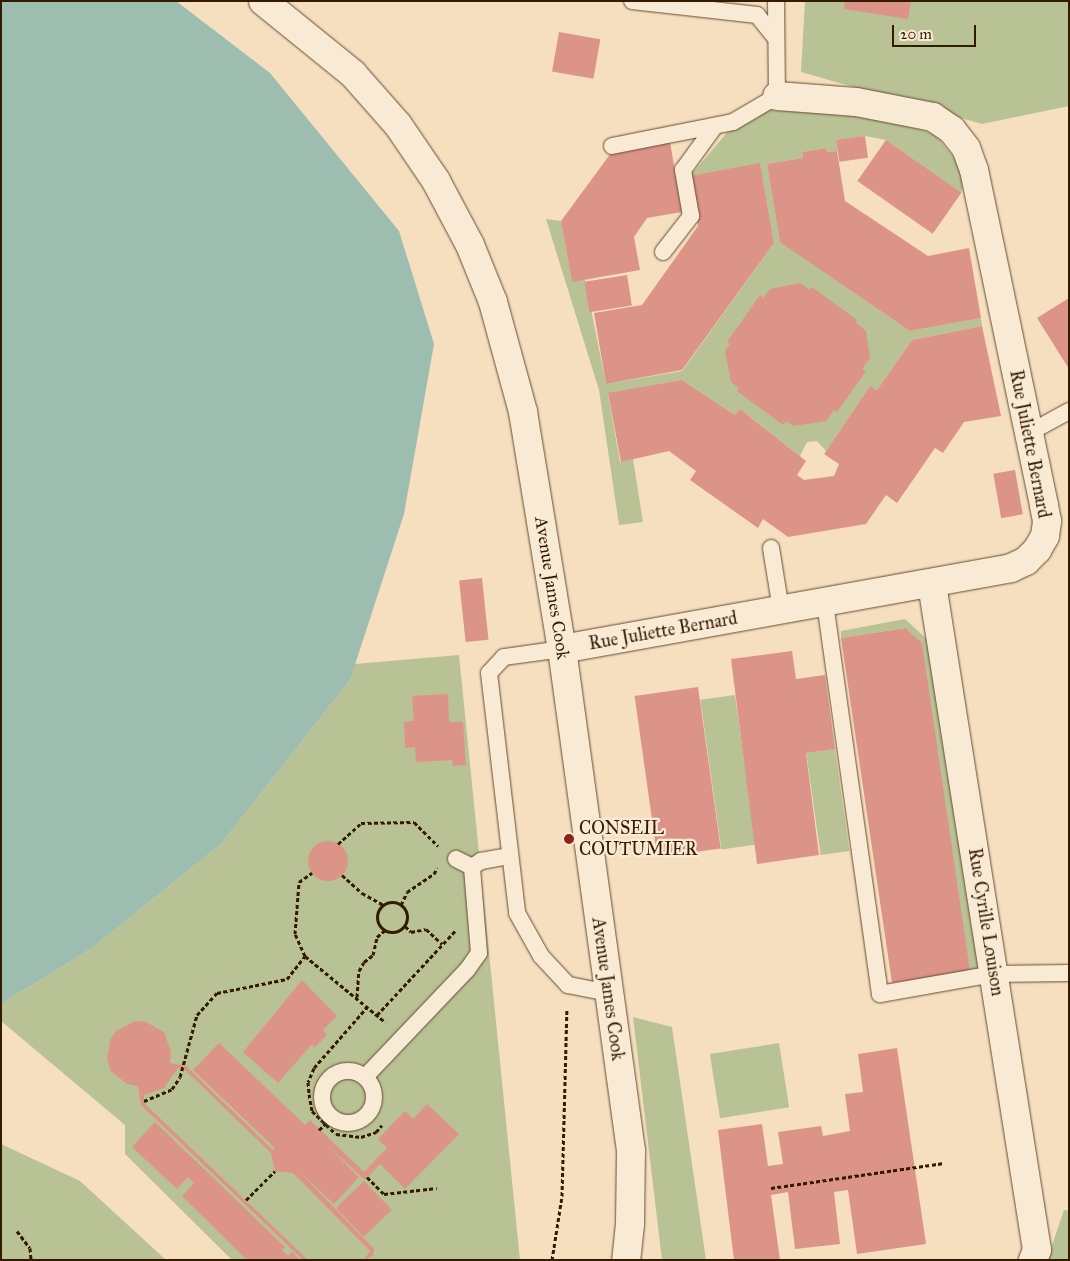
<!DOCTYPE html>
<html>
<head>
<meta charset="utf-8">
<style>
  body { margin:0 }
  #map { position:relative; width:1070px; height:1261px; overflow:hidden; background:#f6dfbe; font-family:"IM FELL Great Primer",serif }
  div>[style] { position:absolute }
  .green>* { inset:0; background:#b9c294; transform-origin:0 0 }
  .water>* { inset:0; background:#9dbdb1 }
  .building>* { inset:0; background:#dc9388; transform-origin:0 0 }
  .round { border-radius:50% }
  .path>* { height:3px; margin-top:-1.5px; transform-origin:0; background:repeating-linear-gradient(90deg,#341b00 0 4px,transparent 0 6.5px) }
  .path>.ring { margin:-1.5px; padding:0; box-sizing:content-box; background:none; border:3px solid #341b00; border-radius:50% }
  .roads { filter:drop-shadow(0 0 1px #644c30) drop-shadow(0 0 1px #644c30) }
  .service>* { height:16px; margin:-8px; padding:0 8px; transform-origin:8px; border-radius:8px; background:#f9ead5 }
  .service>.ring { margin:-8px; padding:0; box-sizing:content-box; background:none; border:16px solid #f9ead5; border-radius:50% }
  .minor>* { height:28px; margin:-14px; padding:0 14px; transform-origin:14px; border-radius:14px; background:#f9ead5 }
  .secondary>* { height:28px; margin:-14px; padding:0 14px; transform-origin:14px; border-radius:14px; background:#f9ead5 }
  .dots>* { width:14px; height:14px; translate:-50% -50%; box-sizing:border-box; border:2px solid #f9ead5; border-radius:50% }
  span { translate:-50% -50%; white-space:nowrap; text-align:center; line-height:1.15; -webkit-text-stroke:4.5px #f9ead5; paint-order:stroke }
  .street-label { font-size:18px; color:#341b00 }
  .poi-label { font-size:18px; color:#341b00 }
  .left { translate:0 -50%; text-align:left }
  .frame { position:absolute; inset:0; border:2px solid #341b00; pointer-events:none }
  .scale { position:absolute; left:892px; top:25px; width:84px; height:22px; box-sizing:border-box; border:2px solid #341b00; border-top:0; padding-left:6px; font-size:15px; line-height:18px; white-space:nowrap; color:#341b00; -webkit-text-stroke:4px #f9ead5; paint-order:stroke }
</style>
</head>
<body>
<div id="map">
  <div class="green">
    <div style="clip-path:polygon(805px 1px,1069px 1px,1069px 106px,982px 124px,801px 72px)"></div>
    <div style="clip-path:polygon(765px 110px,870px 115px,935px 134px,966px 173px,961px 193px,886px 140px,865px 136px,837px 141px,838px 151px,827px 152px,826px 148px,802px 152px,803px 158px,767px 164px,780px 241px,910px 331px,981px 318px,982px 326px,912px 340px,877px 390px,870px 386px,826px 451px,817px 441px,807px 442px,800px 456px,740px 409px,735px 415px,682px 380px,608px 394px,620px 462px,633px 459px,643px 522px,619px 525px,599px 390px,546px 219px,561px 221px,572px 281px,585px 279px,606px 384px,682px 371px,774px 243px,760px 164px,690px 176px,731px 128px)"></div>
    <div style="clip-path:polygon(905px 619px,929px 641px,980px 970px,970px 971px,904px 628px,841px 638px,841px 631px)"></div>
    <div style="clip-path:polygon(459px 655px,520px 1260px,232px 1260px,125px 1154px,125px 1125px,1px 1021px,1px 1004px,92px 948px,221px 844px,350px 680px,355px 664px)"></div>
    <div style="left:735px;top:695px;width:151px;height:35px;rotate:82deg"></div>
    <div style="left:835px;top:749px;width:103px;height:29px;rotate:82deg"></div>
    <div style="clip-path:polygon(633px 1017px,672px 1027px,706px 1260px,662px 1260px)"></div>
    <div style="left:779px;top:1043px;width:65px;height:70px;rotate:81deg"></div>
    <div style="clip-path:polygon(1px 1144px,80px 1181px,166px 1260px,1px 1260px)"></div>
    <div style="clip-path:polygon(1064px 1210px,1069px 1211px,1069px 1260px,1047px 1260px)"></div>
  </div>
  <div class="water">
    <div style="clip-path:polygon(1px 1px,176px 1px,270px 73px,399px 231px,434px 344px,404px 514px,350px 680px,221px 844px,92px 948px,1px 1004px)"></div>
  </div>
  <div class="building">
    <div style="clip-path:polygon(845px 1px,911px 1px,908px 19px,844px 9px)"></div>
    <div style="left:559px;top:32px;width:42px;height:40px;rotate:10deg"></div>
    <div style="left:865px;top:136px;width:22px;height:29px;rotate:82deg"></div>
    <div style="left:886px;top:140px;width:92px;height:50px;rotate:35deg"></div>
    <div style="clip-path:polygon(670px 142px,682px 212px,647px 218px,634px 237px,640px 270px,572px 282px,561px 221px,611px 153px)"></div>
    <div style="clip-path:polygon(826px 148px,827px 152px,837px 151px,845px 201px,928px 256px,969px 248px,981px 318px,910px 331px,780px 242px,767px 164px,803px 158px,802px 152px)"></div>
    <div style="clip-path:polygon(760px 163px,774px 243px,682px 370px,606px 384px,594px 313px,642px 305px,698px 226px,690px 176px)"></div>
    <div style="left:627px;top:275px;width:31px;height:43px;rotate:81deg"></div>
    <div style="clip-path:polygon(800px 283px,810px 290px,812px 287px,857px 320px,855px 322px,866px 331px,870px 358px,862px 369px,866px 371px,837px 412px,834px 410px,826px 421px,793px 426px,786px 421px,783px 425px,737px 391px,739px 388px,731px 382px,725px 351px,730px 344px,727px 342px,760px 295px,763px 298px,770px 289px)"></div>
    <div style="clip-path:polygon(1069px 298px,1069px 369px,1037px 318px)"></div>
    <div style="clip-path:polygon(982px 326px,1001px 416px,964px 422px,943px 453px,935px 448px,897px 503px,886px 495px,866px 524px,788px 537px,763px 519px,758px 528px,690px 480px,696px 471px,669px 451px,621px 462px,608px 393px,682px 380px,735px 415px,740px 409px,806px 461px,797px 475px,804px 480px,834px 476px,839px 464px,824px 454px,870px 386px,877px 390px,912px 340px)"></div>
    <div style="left:1015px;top:470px;width:45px;height:22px;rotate:80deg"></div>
    <div style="left:482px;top:578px;width:62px;height:23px;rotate:84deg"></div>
    <div style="clip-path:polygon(905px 628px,922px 643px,970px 971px,892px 983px,841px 638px)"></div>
    <div style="clip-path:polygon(792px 651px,796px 679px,825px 675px,835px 749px,806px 753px,819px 855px,757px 864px,731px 659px)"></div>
    <div style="left:698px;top:687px;width:163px;height:64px;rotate:82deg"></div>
    <div style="clip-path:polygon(448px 694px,449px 722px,463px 722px,466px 765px,453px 766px,452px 760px,416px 762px,415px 747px,405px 748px,404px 722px,414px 721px,412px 696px)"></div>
    <div class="round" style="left:308px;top:841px;width:40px;height:40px"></div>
    <div style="clip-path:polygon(302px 980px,337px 1016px,323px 1030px,327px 1035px,314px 1048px,312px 1044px,278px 1083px,243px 1052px)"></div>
    <div style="clip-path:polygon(135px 1021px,146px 1022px,164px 1032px,171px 1052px,170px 1063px,186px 1066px,273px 1150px,275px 1148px,193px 1070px,219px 1043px,305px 1125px,310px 1120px,364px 1172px,387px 1148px,378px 1139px,405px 1111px,413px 1119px,427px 1104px,459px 1134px,405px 1189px,380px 1164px,365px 1180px,324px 1142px,359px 1177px,334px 1204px,297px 1169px,374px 1249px,373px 1256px,364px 1260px,370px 1251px,293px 1173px,275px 1171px,271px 1153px,185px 1070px,178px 1068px,164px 1088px,144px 1095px,144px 1103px,308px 1260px,303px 1260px,141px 1105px,138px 1086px,127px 1084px,111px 1071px,107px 1060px,110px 1040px,116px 1031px)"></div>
    <div style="clip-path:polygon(897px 1048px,926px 1244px,857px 1254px,848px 1190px,834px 1192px,840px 1244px,795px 1249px,788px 1192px,771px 1195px,780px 1260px,734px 1260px,718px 1130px,762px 1124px,768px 1166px,783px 1164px,778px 1132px,821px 1126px,823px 1136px,850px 1131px,845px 1094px,863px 1092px,858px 1054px)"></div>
    <div style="clip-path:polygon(155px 1122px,285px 1247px,282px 1250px,288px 1256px,292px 1252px,300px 1260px,247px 1260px,182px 1196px,194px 1183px,188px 1177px,177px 1189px,132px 1147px)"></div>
    <div style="left:364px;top:1181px;width:40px;height:39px;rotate:46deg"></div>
  </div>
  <div class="path">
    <div style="left:338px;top:844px;width:31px;rotate:-42deg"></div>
    <div style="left:361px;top:823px;width:53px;rotate:-1.1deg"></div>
    <div style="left:414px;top:822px;width:34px;rotate:45deg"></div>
    <div style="left:342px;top:875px;width:27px;rotate:42deg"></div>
    <div style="left:362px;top:893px;width:25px;rotate:29deg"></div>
    <div class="ring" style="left:377px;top:902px;width:27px;height:27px"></div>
    <div style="left:401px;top:905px;width:14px;rotate:-65deg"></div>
    <div style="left:407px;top:892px;width:32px;rotate:-34deg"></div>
    <div style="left:434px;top:874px;width:7px;rotate:-63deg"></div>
    <div style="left:405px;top:926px;width:8px;rotate:45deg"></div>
    <div style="left:411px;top:932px;width:15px;rotate:-11deg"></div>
    <div style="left:426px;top:929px;width:22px;rotate:43deg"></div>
    <div style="left:305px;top:956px;width:104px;rotate:39.5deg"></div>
    <div style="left:357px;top:997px;width:26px;rotate:-86deg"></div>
    <div style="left:359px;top:971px;width:10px;rotate:-61deg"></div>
    <div style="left:364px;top:962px;width:11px;rotate:-38deg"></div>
    <div style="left:373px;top:955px;width:18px;rotate:-77deg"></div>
    <div style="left:377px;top:937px;width:11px;rotate:-41deg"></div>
    <div style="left:368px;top:1006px;width:82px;rotate:131.1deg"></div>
    <div style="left:314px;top:1068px;width:15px;rotate:113deg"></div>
    <div style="left:308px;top:1082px;width:12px;rotate:85deg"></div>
    <div style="left:309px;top:1094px;width:17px;rotate:80deg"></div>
    <div style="left:312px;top:1111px;width:33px;rotate:44deg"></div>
    <div style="left:336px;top:1134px;width:25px;rotate:7deg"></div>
    <div style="left:361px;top:1137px;width:16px;rotate:-18deg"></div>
    <div style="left:376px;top:1132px;width:9px;rotate:-49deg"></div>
    <div style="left:377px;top:1015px;width:115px;rotate:-47.1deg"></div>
    <div style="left:144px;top:1101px;width:30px;rotate:-23deg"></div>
    <div style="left:172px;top:1089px;width:14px;rotate:-56deg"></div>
    <div style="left:180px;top:1077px;width:64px;rotate:-74.7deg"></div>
    <div style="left:197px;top:1015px;width:30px;rotate:-48deg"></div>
    <div style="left:217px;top:993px;width:71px;rotate:-11.3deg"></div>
    <div style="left:287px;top:979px;width:29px;rotate:-52deg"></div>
    <div style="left:305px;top:956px;width:24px;rotate:-114deg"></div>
    <div style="left:295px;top:934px;width:52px;rotate:-85.6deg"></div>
    <div style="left:299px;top:882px;width:16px;rotate:-35deg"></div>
    <div style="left:319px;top:1130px;width:17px;rotate:-45deg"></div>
    <div style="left:367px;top:1177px;width:24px;rotate:45deg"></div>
    <div style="left:384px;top:1194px;width:53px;rotate:-6.5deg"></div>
    <div style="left:771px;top:1188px;width:175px;rotate:-8.2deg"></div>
    <div style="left:246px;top:1200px;width:41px;rotate:-45deg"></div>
    <div style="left:17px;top:1231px;width:21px;rotate:53deg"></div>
    <div style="left:30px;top:1248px;width:12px;rotate:85deg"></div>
    <div style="left:552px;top:1260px;width:65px;rotate:-81.1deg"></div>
    <div style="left:562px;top:1196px;width:188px;rotate:-88.5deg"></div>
  </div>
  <div class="roads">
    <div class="service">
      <div style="left:632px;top:1px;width:126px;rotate:6.4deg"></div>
      <div style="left:757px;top:15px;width:28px;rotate:51deg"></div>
      <div style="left:612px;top:146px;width:123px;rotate:-11.2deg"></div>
      <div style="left:733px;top:122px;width:51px;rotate:-30.6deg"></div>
      <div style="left:777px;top:96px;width:95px;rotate:-90.6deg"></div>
      <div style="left:663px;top:252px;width:46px;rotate:-52.1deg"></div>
      <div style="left:691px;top:216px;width:47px;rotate:-99.9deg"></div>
      <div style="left:683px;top:170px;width:54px;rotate:-54deg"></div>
      <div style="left:1029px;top:433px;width:46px;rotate:-28.8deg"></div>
      <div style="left:771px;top:548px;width:63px;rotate:80.8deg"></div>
      <div style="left:825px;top:603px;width:395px;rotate:82deg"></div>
      <div style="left:880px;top:994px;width:116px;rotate:-10deg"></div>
      <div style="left:994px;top:974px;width:75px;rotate:-0.8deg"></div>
      <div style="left:562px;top:649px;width:59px;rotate:172.1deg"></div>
      <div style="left:504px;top:657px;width:22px;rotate:133deg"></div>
      <div style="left:489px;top:673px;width:242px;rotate:83.3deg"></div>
      <div style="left:517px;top:913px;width:49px;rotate:60.8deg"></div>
      <div style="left:541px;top:956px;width:40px;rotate:47deg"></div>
      <div style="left:568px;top:985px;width:42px;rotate:11deg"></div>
      <div style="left:472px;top:867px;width:11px;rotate:-34deg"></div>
      <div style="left:481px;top:861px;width:29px;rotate:-10deg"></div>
      <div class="ring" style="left:322px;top:1071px;width:36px;height:36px"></div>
      <div style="left:365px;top:1077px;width:148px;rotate:-46.4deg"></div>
      <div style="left:467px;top:970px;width:21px;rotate:-55deg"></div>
      <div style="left:479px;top:953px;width:86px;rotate:-94.7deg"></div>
      <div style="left:472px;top:867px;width:18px;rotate:-153deg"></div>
    </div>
    <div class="minor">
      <div style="left:932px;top:584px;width:674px;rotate:81.04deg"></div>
      <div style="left:1037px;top:1250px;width:11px;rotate:112deg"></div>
      <div style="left:562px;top:649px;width:456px;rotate:-10.2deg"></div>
      <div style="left:1011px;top:568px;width:17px;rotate:-25deg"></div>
      <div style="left:1026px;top:561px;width:16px;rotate:-45deg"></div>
      <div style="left:1037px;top:550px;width:16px;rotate:-60deg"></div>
      <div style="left:1045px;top:536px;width:15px;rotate:-82deg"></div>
      <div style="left:1047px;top:521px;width:16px;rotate:-101deg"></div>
      <div style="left:1044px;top:505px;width:342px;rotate:-101.8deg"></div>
      <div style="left:974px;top:170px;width:23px;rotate:-110deg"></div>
      <div style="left:966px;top:148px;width:23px;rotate:-128deg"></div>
      <div style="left:952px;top:130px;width:23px;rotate:-146deg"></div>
      <div style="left:933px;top:117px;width:78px;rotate:-169deg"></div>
      <div style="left:856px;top:102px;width:79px;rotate:-175.7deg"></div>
    </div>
    <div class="secondary">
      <div style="left:263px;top:1px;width:116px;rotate:39deg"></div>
      <div style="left:353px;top:74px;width:68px;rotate:48.6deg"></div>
      <div style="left:398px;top:125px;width:68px;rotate:55.8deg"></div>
      <div style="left:436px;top:181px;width:72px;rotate:62deg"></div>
      <div style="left:470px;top:245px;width:61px;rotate:68deg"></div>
      <div style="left:493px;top:302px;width:114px;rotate:74.7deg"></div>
      <div style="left:523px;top:412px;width:240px;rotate:80.7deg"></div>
      <div style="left:562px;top:649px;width:507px;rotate:82.17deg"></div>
      <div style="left:631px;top:1151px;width:73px;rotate:90.8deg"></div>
      <div style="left:630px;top:1224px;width:36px;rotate:96deg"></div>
    </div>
  </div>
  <div class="dots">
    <div style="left:569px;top:839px;background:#8f2418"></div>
  </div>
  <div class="street-label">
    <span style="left:1030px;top:444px;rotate:79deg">Rue Juliette Bernard</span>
    <span style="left:552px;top:588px;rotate:81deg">Avenue James Cook</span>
    <span style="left:663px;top:631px;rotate:-10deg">Rue Juliette Bernard</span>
    <span style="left:986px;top:922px;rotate:81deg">Rue Cyrille Louison</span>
    <span style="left:608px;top:989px;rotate:82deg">Avenue James Cook</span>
  </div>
  <div class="poi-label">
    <span class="left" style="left:579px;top:839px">CONSEIL<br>COUTUMIER</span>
  </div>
  <div class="frame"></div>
  <div class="scale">20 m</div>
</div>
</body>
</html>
